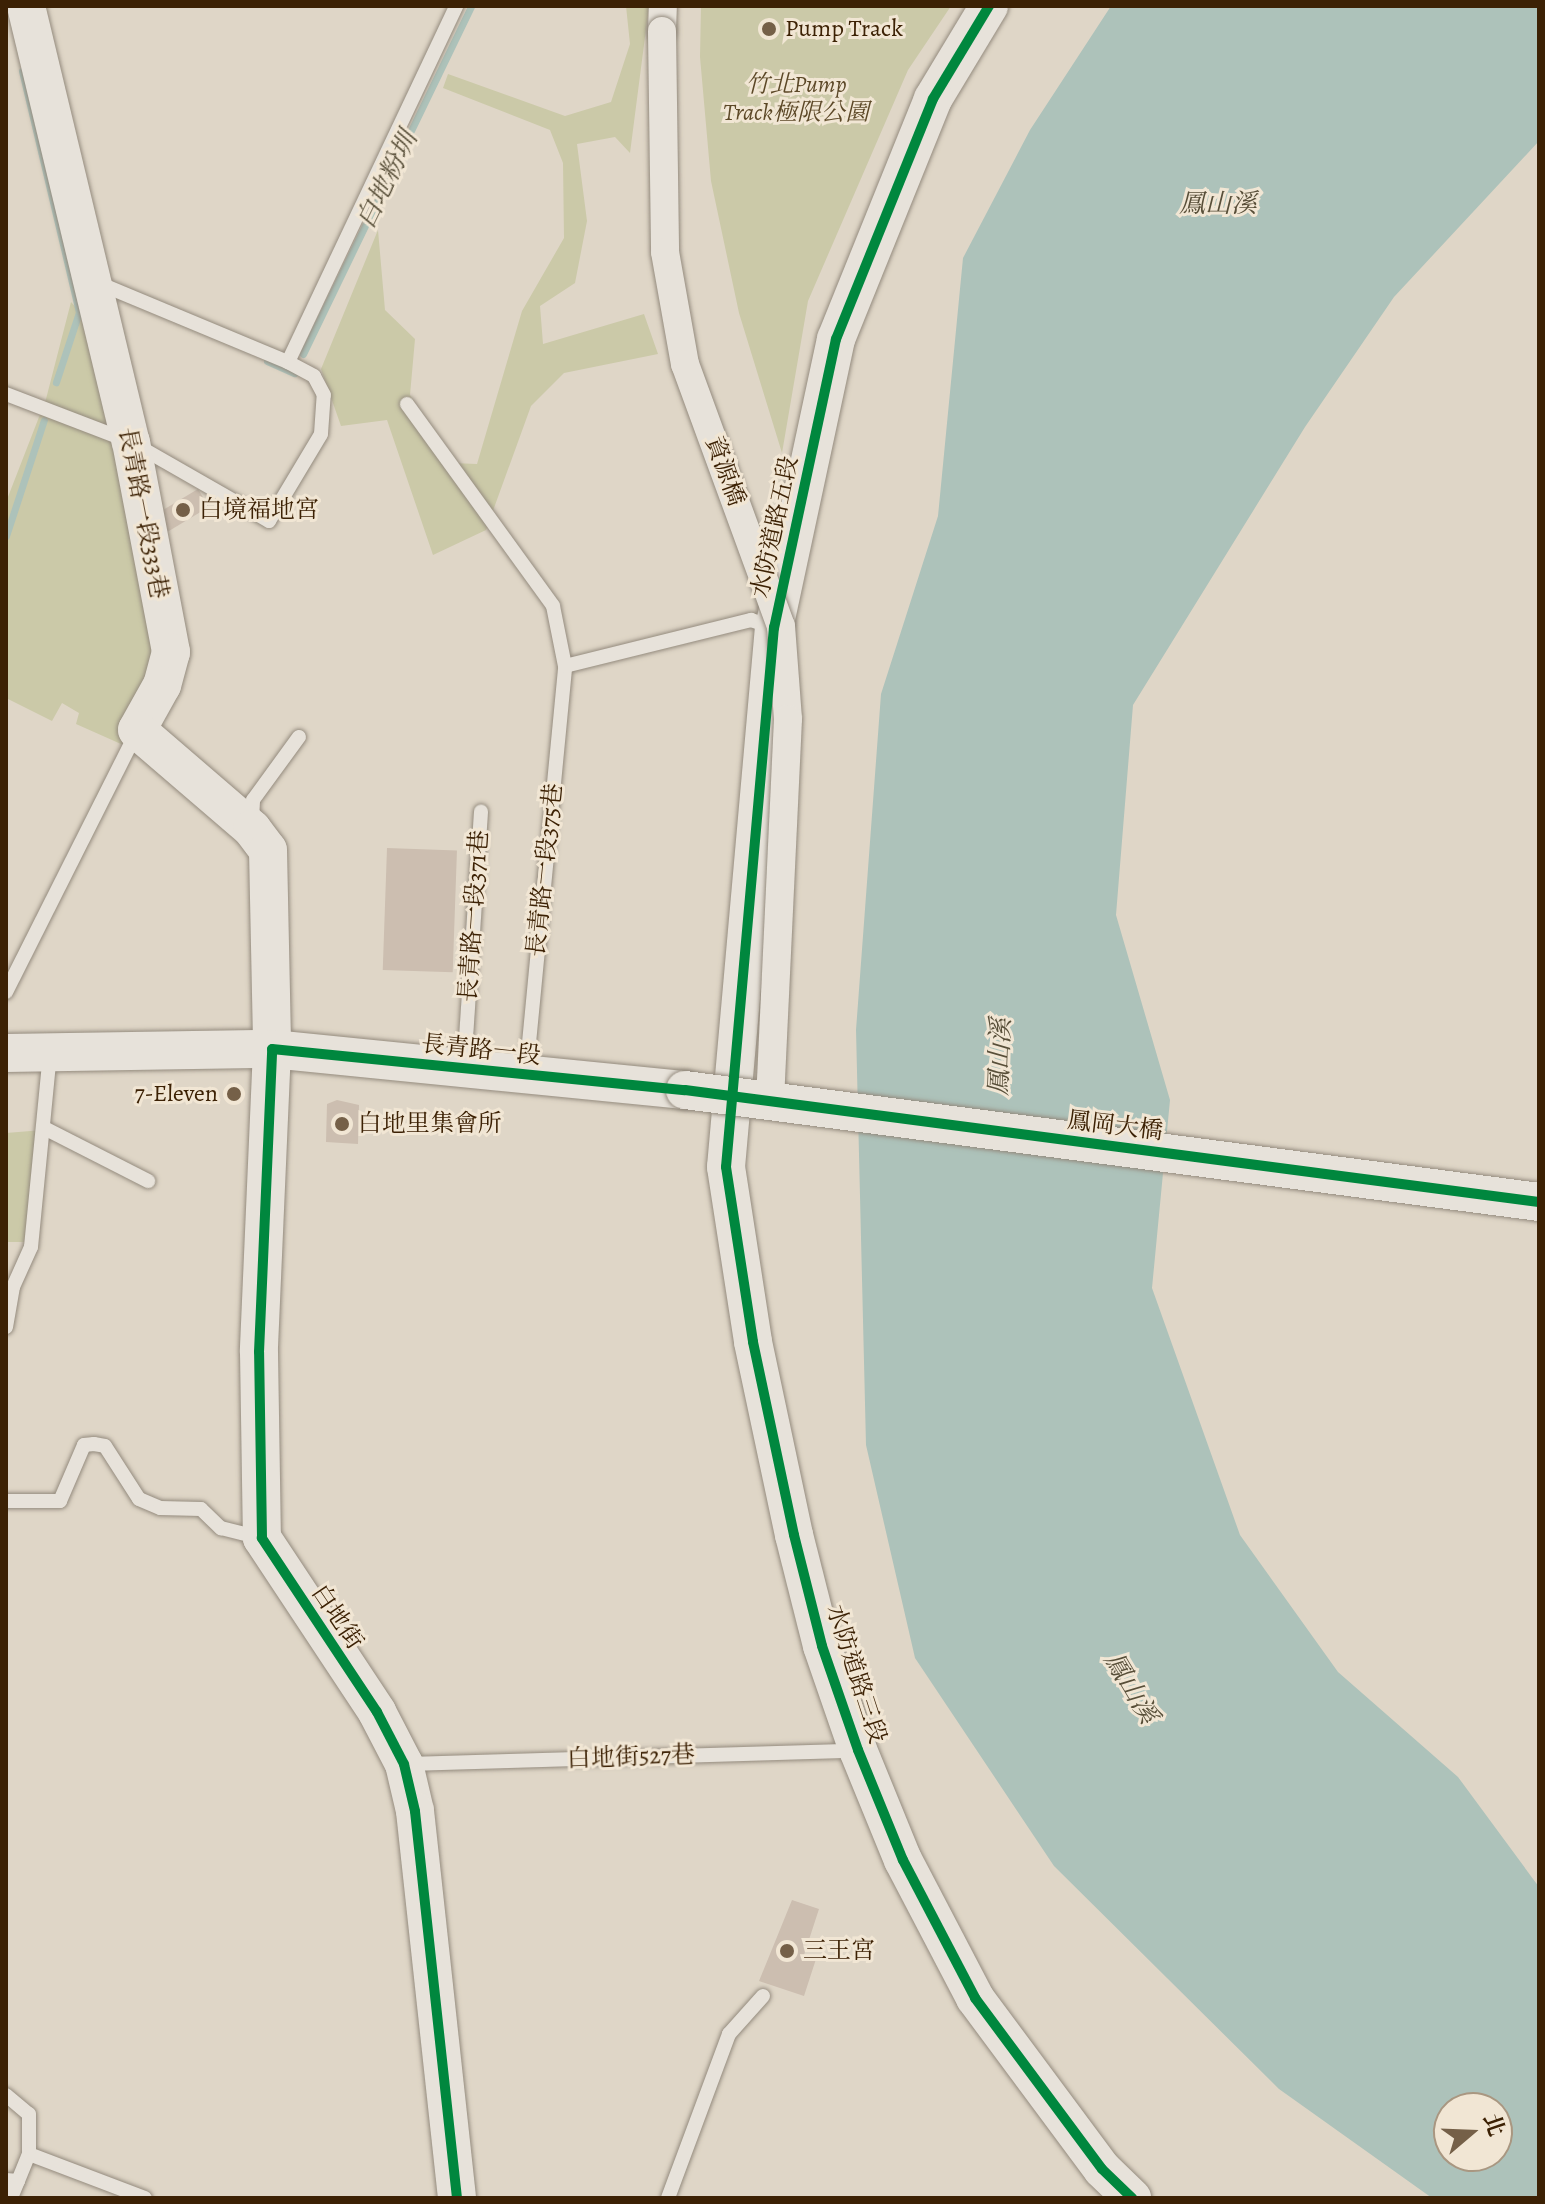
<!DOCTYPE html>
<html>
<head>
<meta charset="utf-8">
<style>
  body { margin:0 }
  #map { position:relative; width:1545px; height:2204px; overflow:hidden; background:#dfd6c7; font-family:Alegreya,"Noto Serif TC",serif }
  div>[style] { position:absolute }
  .green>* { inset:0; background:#cbc9a8 }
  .water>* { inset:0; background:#adc2ba }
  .stream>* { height:7px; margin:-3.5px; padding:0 3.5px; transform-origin:3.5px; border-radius:3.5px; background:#adc2ba }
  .building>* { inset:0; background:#ccbeb0; transform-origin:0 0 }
  .roads { filter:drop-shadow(0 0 2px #948b7e) drop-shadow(0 0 2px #948b7e) }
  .lane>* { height:14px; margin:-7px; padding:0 7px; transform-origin:7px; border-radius:7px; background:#e7e2da }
  .street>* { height:28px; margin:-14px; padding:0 14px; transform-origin:14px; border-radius:14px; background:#e7e2da }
  .secondary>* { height:38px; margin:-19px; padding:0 19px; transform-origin:19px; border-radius:19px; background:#e7e2da }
  .bridges { filter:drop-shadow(0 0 2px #948b7e) drop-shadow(0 0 2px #948b7e) }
  .street-bridge>* { height:28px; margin:-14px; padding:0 14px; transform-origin:14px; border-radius:14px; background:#e7e2da }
  .secondary-bridge>* { height:38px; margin:-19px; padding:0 19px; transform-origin:19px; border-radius:19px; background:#e7e2da }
  .cycleway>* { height:10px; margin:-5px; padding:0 5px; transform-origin:5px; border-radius:5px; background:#00873e }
  .dots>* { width:22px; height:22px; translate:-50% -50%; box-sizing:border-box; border:4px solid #f1e6d4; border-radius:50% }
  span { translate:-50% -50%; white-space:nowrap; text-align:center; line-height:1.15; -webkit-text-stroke:6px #f1e6d4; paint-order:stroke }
  .poi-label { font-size:24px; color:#3c2104 }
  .left { translate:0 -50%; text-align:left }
  .right { translate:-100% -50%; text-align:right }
  .park-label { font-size:24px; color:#5c4827; font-style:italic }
  .street-label { font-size:24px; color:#3c2104 }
  .water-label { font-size:26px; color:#584f39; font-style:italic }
  .frame { position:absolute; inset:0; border:8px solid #3c2104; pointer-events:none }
  .north { position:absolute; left:1433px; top:2092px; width:80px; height:80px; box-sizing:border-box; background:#f1e6d4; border:2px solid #a99781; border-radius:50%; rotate:71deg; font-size:22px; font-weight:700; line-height:32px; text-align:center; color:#3c2104 }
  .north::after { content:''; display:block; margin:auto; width:28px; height:36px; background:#756048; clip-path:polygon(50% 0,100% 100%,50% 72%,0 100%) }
</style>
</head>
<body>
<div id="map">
  <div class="green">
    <div style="clip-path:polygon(626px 6px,649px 6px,630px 153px,615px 137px,577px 144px,587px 221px,575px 283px,540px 306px,543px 344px,644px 314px,658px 354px,564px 373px,531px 406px,486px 530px,433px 555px,387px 420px,341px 426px,321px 369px,378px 230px,385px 310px,415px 339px,410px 395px,452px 463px,477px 464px,522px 311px,564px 238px,563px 163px,550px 130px,443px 88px,448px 74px,565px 116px,611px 102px,630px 44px)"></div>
    <div style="clip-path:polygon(701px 6px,951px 6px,908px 70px,808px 301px,782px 453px,739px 313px,711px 181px,700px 57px)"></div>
    <div style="clip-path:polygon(71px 302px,88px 321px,164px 669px,130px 748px,76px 724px,79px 713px,62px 703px,52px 721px,6px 698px,6px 502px,46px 399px)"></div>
    <div style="clip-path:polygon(43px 1130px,32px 1242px,6px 1242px,6px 1133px)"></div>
  </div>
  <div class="water">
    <div style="clip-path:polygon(evenodd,1111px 6px,1539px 6px,1539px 141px,1394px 297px,1305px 427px,1133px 705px,1116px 915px,1170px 1100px,1152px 1288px,1240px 1535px,1338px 1672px,1458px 1777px,1539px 1887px,1539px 2198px,1432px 2198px,1279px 2089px,1054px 1866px,915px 1658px,866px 1445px,856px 1030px,881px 694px,938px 516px,963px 258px,1030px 130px,1111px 6px,1449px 2108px,1497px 2108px,1497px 2156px,1449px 2156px,1449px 2108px)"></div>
  </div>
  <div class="stream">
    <div style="left:22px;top:71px;width:248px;rotate:76.7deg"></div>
    <div style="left:79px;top:312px;width:74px;rotate:108.2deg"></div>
    <div style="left:303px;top:354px;width:386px;rotate:-64.2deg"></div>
    <div style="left:267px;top:361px;width:30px;rotate:24deg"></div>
    <div style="left:6px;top:536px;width:122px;rotate:-71.9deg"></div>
  </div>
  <div class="building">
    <div style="left:198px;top:489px;width:21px;height:48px;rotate:59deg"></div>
    <div style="left:387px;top:848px;width:70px;height:122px;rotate:2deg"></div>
    <div style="clip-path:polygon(337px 1100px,359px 1105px,358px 1144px,326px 1142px,327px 1104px)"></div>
    <div style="clip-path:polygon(792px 1900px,819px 1909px,804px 1955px,816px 1959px,804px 1996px,759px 1981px)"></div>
  </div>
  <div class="roads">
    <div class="lane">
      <div style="left:98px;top:283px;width:206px;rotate:22.6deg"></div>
      <div style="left:288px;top:362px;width:394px;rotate:-64.7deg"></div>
      <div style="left:6px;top:394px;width:134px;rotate:21deg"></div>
      <div style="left:131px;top:442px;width:159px;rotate:29.8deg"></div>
      <div style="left:269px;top:521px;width:101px;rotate:-59.1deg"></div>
      <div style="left:321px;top:434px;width:39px;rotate:-86deg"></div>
      <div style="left:324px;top:395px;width:21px;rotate:-118deg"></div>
      <div style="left:314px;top:376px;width:30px;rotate:-152deg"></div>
      <div style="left:407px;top:404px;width:249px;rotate:54.1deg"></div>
      <div style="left:553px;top:606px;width:61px;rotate:78.7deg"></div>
      <div style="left:252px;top:820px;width:20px;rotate:-87deg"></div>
      <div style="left:253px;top:800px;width:78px;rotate:-53.9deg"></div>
      <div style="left:6px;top:992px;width:292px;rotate:-63.3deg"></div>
      <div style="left:464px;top:1068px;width:257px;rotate:-86.2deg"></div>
      <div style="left:526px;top:1074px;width:410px;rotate:-84.5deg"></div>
      <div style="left:565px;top:666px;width:192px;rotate:-13.9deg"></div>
      <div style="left:751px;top:620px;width:22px;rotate:18deg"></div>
      <div style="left:44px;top:1128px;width:117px;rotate:27deg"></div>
      <div style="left:6px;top:1327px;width:41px;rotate:-80.1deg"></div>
      <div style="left:13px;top:1287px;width:44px;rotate:-65.8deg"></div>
      <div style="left:31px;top:1247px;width:195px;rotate:-84.4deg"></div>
      <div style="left:6px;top:1501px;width:54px"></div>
      <div style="left:60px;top:1501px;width:61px;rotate:-66.8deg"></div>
      <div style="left:84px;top:1445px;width:10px;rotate:-6deg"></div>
      <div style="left:94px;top:1444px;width:11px;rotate:10deg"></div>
      <div style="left:105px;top:1446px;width:63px;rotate:57.3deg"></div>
      <div style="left:139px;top:1499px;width:23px;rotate:23deg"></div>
      <div style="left:160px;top:1508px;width:41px;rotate:1.4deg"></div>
      <div style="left:201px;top:1509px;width:28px;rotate:44deg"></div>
      <div style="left:221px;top:1528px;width:41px;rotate:14deg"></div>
      <div style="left:407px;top:1764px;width:447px;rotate:-1.7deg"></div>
      <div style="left:6px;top:2095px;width:30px;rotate:40deg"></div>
      <div style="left:29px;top:2114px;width:40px;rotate:90deg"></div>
      <div style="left:29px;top:2154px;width:124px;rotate:20.8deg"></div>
      <div style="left:6px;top:2180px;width:12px;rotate:5deg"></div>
      <div style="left:18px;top:2181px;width:29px;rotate:-68deg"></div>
      <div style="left:11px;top:2198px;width:18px;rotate:-68deg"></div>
      <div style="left:668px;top:2198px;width:175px;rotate:-69.6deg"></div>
      <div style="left:729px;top:2034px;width:51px;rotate:-48.2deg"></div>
    </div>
    <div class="street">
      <div style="left:662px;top:31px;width:25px;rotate:-88deg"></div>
    </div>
    <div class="secondary">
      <div style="left:26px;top:6px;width:448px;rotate:76.5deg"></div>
      <div style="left:131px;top:442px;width:214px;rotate:79.2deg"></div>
      <div style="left:171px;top:652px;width:34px;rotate:105deg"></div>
      <div style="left:162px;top:685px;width:51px;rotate:119.1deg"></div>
      <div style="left:137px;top:730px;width:152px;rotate:40.7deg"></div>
      <div style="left:252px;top:829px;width:26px;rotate:53deg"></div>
      <div style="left:268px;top:850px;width:199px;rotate:88.8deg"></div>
      <div style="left:272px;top:1049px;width:303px;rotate:92.5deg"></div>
      <div style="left:259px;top:1352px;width:186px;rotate:89.1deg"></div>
      <div style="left:262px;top:1538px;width:209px;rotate:56.5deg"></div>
      <div style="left:377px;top:1712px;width:59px;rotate:62.6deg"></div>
      <div style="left:404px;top:1764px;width:48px;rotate:76.8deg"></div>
      <div style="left:415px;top:1811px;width:389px;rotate:83.8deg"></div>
      <div style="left:989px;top:6px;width:109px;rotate:121.1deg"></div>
      <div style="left:933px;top:99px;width:259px;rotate:112deg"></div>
      <div style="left:836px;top:339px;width:295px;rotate:102.1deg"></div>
      <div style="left:774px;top:627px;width:542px;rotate:95.08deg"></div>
      <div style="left:726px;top:1167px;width:177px;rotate:81.2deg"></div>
      <div style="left:753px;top:1342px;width:197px;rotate:78deg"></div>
      <div style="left:794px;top:1535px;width:114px;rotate:75.8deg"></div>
      <div style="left:822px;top:1646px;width:110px;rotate:70.9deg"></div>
      <div style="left:858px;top:1750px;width:119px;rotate:67.8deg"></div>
      <div style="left:903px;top:1860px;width:156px;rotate:62.4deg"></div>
      <div style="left:975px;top:1998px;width:213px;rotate:53.4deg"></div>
      <div style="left:1102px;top:2169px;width:42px;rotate:44deg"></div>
      <div style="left:6px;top:1053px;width:266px;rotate:-0.9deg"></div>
      <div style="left:272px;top:1049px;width:415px;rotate:5.7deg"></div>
    </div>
  </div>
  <div class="bridges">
    <div class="street-bridge">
      <div style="left:662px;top:31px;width:221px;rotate:89.2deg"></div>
      <div style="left:665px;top:252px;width:114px;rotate:79.9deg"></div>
      <div style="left:685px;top:364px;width:279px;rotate:69.9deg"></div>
      <div style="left:781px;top:626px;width:93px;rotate:85.7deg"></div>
      <div style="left:788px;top:719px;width:383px;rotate:92.7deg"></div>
    </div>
    <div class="secondary-bridge">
      <div style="left:685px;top:1090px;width:861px;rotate:7.47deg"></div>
    </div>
  </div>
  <div class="cycleway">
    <div style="left:989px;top:6px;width:109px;rotate:121.1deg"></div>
    <div style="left:933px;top:99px;width:259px;rotate:112deg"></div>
    <div style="left:836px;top:339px;width:295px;rotate:102.1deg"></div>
    <div style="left:774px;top:627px;width:542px;rotate:95.08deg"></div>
    <div style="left:726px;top:1167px;width:177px;rotate:81.2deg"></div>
    <div style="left:753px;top:1342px;width:197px;rotate:78deg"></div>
    <div style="left:794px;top:1535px;width:114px;rotate:75.8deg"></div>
    <div style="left:822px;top:1646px;width:110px;rotate:70.9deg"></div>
    <div style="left:858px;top:1750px;width:119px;rotate:67.8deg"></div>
    <div style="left:903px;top:1860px;width:156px;rotate:62.4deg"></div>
    <div style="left:975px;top:1998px;width:213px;rotate:53.4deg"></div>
    <div style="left:1102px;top:2169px;width:42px;rotate:44deg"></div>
    <div style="left:457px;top:2198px;width:389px;rotate:-96.2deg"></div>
    <div style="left:415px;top:1811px;width:48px;rotate:-103.2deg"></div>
    <div style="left:404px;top:1764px;width:59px;rotate:-117.4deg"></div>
    <div style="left:377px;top:1712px;width:209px;rotate:-123.5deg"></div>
    <div style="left:262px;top:1538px;width:186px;rotate:-90.9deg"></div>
    <div style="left:259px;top:1352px;width:303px;rotate:-87.5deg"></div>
    <div style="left:272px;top:1049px;width:415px;rotate:5.7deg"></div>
    <div style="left:685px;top:1090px;width:861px;rotate:7.47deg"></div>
  </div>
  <div class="dots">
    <div style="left:769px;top:29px;background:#756048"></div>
    <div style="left:183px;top:510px;background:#756048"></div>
    <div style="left:234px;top:1094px;background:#756048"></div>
    <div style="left:342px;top:1124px;background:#756048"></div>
    <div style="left:787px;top:1951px;background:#756048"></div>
  </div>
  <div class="poi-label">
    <span class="left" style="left:785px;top:29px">Pump Track</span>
    <span class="left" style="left:199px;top:510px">白境福地宮</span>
    <span class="right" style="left:218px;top:1094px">7-Eleven</span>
    <span class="left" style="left:358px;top:1124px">白地里集會所</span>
    <span class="left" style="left:803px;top:1951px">三王宮</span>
  </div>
  <div class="park-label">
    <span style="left:796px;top:99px">竹北Pump<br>Track極限公園</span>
  </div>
  <div class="street-label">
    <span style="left:725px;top:471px;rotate:70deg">資源橋</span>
    <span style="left:143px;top:513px;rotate:79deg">長青路一段333巷</span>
    <span style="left:775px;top:527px;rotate:-78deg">水防道路五段</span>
    <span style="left:545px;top:870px;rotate:-84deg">長青路一段375巷</span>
    <span style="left:474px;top:916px;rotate:-86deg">長青路一段371巷</span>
    <span style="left:481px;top:1050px;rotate:6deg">長青路一段</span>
    <span style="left:1115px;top:1126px;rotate:7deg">鳳岡大橋</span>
    <span style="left:337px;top:1617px;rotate:56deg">白地街</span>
    <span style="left:856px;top:1674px;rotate:72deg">水防道路三段</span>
    <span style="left:631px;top:1757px;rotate:-2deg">白地街527巷</span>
  </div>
  <div class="water-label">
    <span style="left:387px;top:180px;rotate:-64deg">白地粉圳</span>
    <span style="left:1218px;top:204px">鳳山溪</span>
    <span style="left:1000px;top:1057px;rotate:-88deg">鳳山溪</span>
    <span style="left:1131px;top:1688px;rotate:59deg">鳳山溪</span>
  </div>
  <div class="frame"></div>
  <div class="north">北</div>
</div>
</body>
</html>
